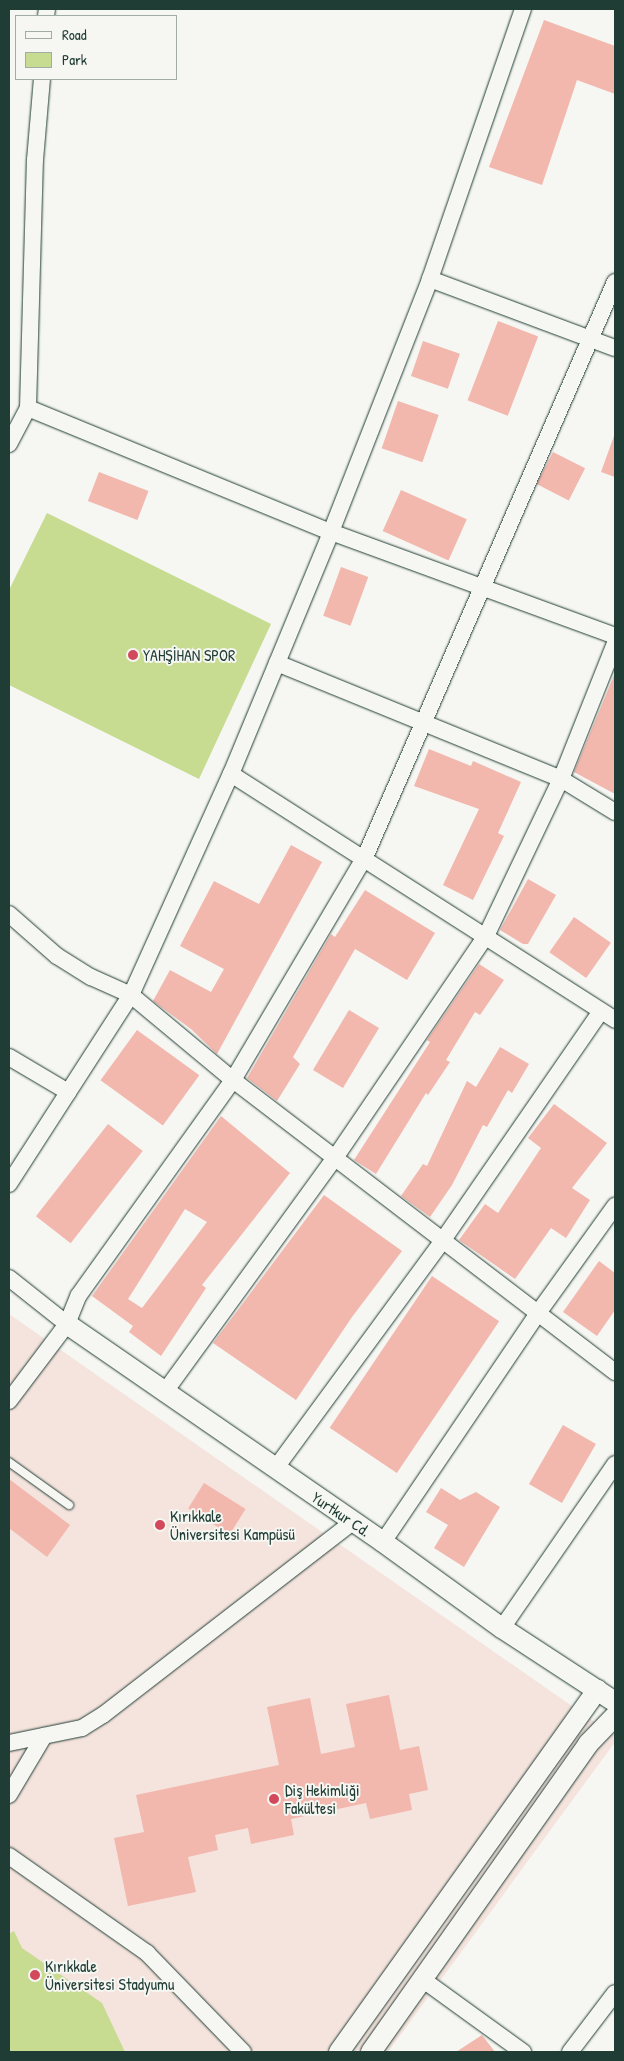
<!DOCTYPE html>
<html>
<head>
<meta charset="utf-8">
<style>
  body { margin:0 }
  #map { position:relative; width:624px; height:2061px; overflow:hidden; background:#f6f6f2; font-family:"Patrick Hand",sans-serif }
  div>[style] { position:absolute }
  .built>* { inset:0; background:#f5e3dd }
  .green>* { inset:0; background:#c7dc91 }
  .building>* { inset:0; background:#f2b7ad; transform-origin:0 0 }
  .roads { filter:drop-shadow(0 0 1px #1f3d34) drop-shadow(0 0 1px #1f3d34) }
  .service>* { height:8px; margin:-4px; padding:0 4px; transform-origin:4px; border-radius:4px; background:#f6f6f2 }
  .minor>* { height:16px; margin:-8px; padding:0 8px; transform-origin:8px; border-radius:8px; background:#f6f6f2 }
  .tertiary>* { height:20px; margin:-10px; padding:0 10px; transform-origin:10px; border-radius:10px; background:#f6f6f2 }
  .dots>* { width:14px; height:14px; translate:-50% -50%; box-sizing:border-box; border:2px solid #f6f6f2; border-radius:50% }
  span { translate:-50% -50%; white-space:nowrap; text-align:center; line-height:1.15; -webkit-text-stroke:4px #f6f6f2; paint-order:stroke }
  .poi-label { font-size:16px; color:#1f3d34 }
  .left { translate:0 -50%; text-align:left }
  .street-label { font-size:16px; color:#1f3d34 }
  .frame { position:absolute; inset:0; border:10px solid #1f3d34; pointer-events:none }
  .legend { position:absolute; left:15px; top:15px; width:162px; height:65px; box-sizing:border-box; background:#f6f6f2; border:1px solid #a0aca6; margin:0; padding:6px 9px; list-style:none; font-size:15px; color:#1f3d34 }
  .legend li { display:flex; align-items:center; gap:10px; height:25px }
  .legend b { width:25px; border:1px solid #a0aca6 }
</style>
</head>
<body>
<div id="map">
  <div class="built">
    <div style="clip-path:polygon(9px 1314px,615px 1736px,615px 1742px,388px 2052px,9px 2052px)"></div>
  </div>
  <div class="green">
    <div style="clip-path:polygon(47px 513px,271px 624px,199px 779px,9px 685px,9px 590px)"></div>
    <div style="clip-path:polygon(14px 1931px,22px 1948px,102px 2003px,125px 2052px,9px 2052px,9px 1934px)"></div>
  </div>
  <div class="building">
    <div style="clip-path:polygon(544px 20px,615px 46px,615px 94px,577px 80px,542px 185px,489px 167px)"></div>
    <div style="left:498px;top:321px;width:43px;height:85px;rotate:21deg"></div>
    <div style="left:423px;top:341px;width:39px;height:37px;rotate:19deg"></div>
    <div style="left:398px;top:401px;width:43px;height:50px;rotate:19deg"></div>
    <div style="clip-path:polygon(614px 436px,615px 437px,615px 477px,601px 472px)"></div>
    <div style="left:553px;top:452px;width:36px;height:36px;rotate:27deg"></div>
    <div style="left:99px;top:472px;width:53px;height:31px;rotate:21deg"></div>
    <div style="left:401px;top:490px;width:72px;height:45px;rotate:24deg"></div>
    <div style="left:341px;top:567px;width:29px;height:52px;rotate:20deg"></div>
    <div style="clip-path:polygon(615px 673px,615px 794px,574px 772px)"></div>
    <div style="clip-path:polygon(429px 749px,471px 766px,473px 761px,521px 782px,498px 833px,504px 836px,473px 900px,443px 885px,479px 809px,414px 786px)"></div>
    <div style="clip-path:polygon(291px 845px,322px 862px,217px 1054px,191px 1029px,153px 1001px,170px 970px,211px 992px,224px 969px,180px 946px,214px 881px,259px 904px)"></div>
    <div style="clip-path:polygon(528px 879px,556px 895px,528px 944px,523px 944px,500px 930px)"></div>
    <div style="clip-path:polygon(365px 890px,435px 933px,407px 980px,355px 949px,293px 1057px,300px 1064px,277px 1101px,247px 1078px,331px 934px,335px 937px)"></div>
    <div style="left:574px;top:917px;width:45px;height:43px;rotate:35deg"></div>
    <div style="clip-path:polygon(479px 964px,504px 980px,480px 1015px,475px 1012px,446px 1060px,450px 1062px,428px 1095px,426px 1093px,376px 1174px,354px 1160px,430px 1042px,427px 1040px)"></div>
    <div style="left:349px;top:1010px;width:35px;height:70px;rotate:31deg"></div>
    <div style="left:137px;top:1030px;width:77px;height:62px;rotate:36deg"></div>
    <div style="clip-path:polygon(500px 1047px,529px 1064px,512px 1093px,508px 1090px,487px 1127px,483px 1125px,452px 1185px,430px 1217px,401px 1196px,423px 1164px,427px 1166px,467px 1081px,476px 1087px)"></div>
    <div style="clip-path:polygon(554px 1104px,607px 1143px,572px 1188px,590px 1200px,566px 1238px,551px 1228px,515px 1279px,459px 1240px,485px 1204px,498px 1213px,541px 1148px,528px 1138px)"></div>
    <div style="clip-path:polygon(evenodd,221px 1116px,290px 1173px,202px 1285px,206px 1288px,161px 1356px,129px 1332px,133px 1326px,92px 1296px,221px 1116px,185px 1209px,207px 1222px,142px 1308px,128px 1299px,185px 1209px)"></div>
    <div style="left:108px;top:1124px;width:44px;height:117px;rotate:38deg"></div>
    <div style="clip-path:polygon(324px 1195px,402px 1251px,352px 1317px,296px 1400px,213px 1343px)"></div>
    <div style="clip-path:polygon(599px 1261px,615px 1273px,615px 1310px,597px 1336px,563px 1312px)"></div>
    <div style="left:432px;top:1276px;width:81px;height:183px;rotate:34deg"></div>
    <div style="left:563px;top:1425px;width:38px;height:68px;rotate:30deg"></div>
    <div style="clip-path:polygon(9px 1479px,70px 1525px,47px 1557px,9px 1528px)"></div>
    <div style="left:204px;top:1483px;width:49px;height:30px;rotate:32deg"></div>
    <div style="clip-path:polygon(441px 1488px,460px 1500px,476px 1492px,500px 1507px,464px 1567px,434px 1548px,448px 1525px,426px 1512px)"></div>
    <div style="clip-path:polygon(389px 1695px,400px 1750px,419px 1746px,428px 1790px,409px 1794px,412px 1810px,370px 1819px,366px 1803px,291px 1819px,294px 1835px,251px 1844px,248px 1828px,215px 1835px,218px 1850px,188px 1857px,196px 1892px,128px 1906px,114px 1838px,144px 1832px,136px 1795px,279px 1765px,267px 1707px,310px 1698px,321px 1754px,355px 1747px,346px 1704px)"></div>
    <div style="clip-path:polygon(482px 2035px,495px 2052px,456px 2052px)"></div>
  </div>
  <div class="roads">
    <div class="service">
      <div style="left:9px;top:1462px;width:74px;rotate:35.6deg"></div>
    </div>
    <div class="minor">
      <div style="left:46px;top:16px;width:7px;rotate:-82deg"></div>
      <div style="left:430px;top:279px;width:197px;rotate:20.5deg"></div>
      <div style="left:28px;top:408px;width:327px;rotate:22.3deg"></div>
      <div style="left:331px;top:532px;width:302px;rotate:20.1deg"></div>
      <div style="left:9px;top:444px;width:41px;rotate:-62.2deg"></div>
      <div style="left:28px;top:408px;width:248px;rotate:-88.4deg"></div>
      <div style="left:35px;top:160px;width:81px;rotate:-85.1deg"></div>
      <div style="left:277px;top:663px;width:307px;rotate:22.2deg"></div>
      <div style="left:561px;top:779px;width:63px;rotate:31.4deg"></div>
      <div style="left:231px;top:774px;width:456px;rotate:32.6deg"></div>
      <div style="left:9px;top:914px;width:64px;rotate:41.2deg"></div>
      <div style="left:57px;top:956px;width:40px;rotate:32deg"></div>
      <div style="left:91px;top:977px;width:44px;rotate:24.2deg"></div>
      <div style="left:131px;top:995px;width:133px;rotate:39.8deg"></div>
      <div style="left:233px;top:1080px;width:481px;rotate:37.4deg"></div>
      <div style="left:9px;top:1057px;width:69px;rotate:30.7deg"></div>
      <div style="left:9px;top:1184px;width:225px;rotate:-57.2deg"></div>
      <div style="left:131px;top:995px;width:243px;rotate:-65.7deg"></div>
      <div style="left:231px;top:774px;width:262px;rotate:-67.5deg"></div>
      <div style="left:331px;top:532px;width:272px;rotate:-68.6deg"></div>
      <div style="left:430px;top:279px;width:286px;rotate:-71deg"></div>
      <div style="left:9px;top:1278px;width:74px;rotate:38.4deg"></div>
      <div style="left:164px;top:1393px;width:291px;rotate:-54deg"></div>
      <div style="left:335px;top:1158px;width:268px;rotate:-55.8deg"></div>
      <div style="left:486px;top:936px;width:174px;rotate:-64.5deg"></div>
      <div style="left:561px;top:779px;width:146px;rotate:-68.3deg"></div>
      <div style="left:9px;top:1401px;width:96px;rotate:-53deg"></div>
      <div style="left:67px;top:1324px;width:31px;rotate:-68deg"></div>
      <div style="left:79px;top:1295px;width:264px;rotate:-54.4deg"></div>
      <div style="left:233px;top:1080px;width:259px;rotate:-59.4deg"></div>
      <div style="left:365px;top:857px;width:627px;rotate:-66.5deg"></div>
      <div style="left:275px;top:1469px;width:284px;rotate:-53.7deg"></div>
      <div style="left:443px;top:1240px;width:278px;rotate:-55.4deg"></div>
      <div style="left:383px;top:1542px;width:277px;rotate:-55.9deg"></div>
      <div style="left:538px;top:1313px;width:132px;rotate:-54.3deg"></div>
      <div style="left:502px;top:1628px;width:199px;rotate:-55.4deg"></div>
      <div style="left:9px;top:1743px;width:75px;rotate:-11.6deg"></div>
      <div style="left:82px;top:1728px;width:25px;rotate:-32deg"></div>
      <div style="left:103px;top:1715px;width:316px;rotate:-37.7deg"></div>
      <div style="left:9px;top:1795px;width:69px;rotate:-59.3deg"></div>
      <div style="left:9px;top:1856px;width:169px;rotate:35.1deg"></div>
      <div style="left:147px;top:1953px;width:138px;rotate:45.9deg"></div>
      <div style="left:422px;top:1979px;width:125px;rotate:35.9deg"></div>
      <div style="left:570px;top:2052px;width:74px;rotate:-52.7deg"></div>
    </div>
    <div class="tertiary">
      <div style="left:67px;top:1324px;width:384px;rotate:34.6deg"></div>
      <div style="left:383px;top:1542px;width:147px;rotate:35.9deg"></div>
      <div style="left:502px;top:1628px;width:135px;rotate:33.2deg"></div>
      <div style="left:339px;top:2052px;width:445px;rotate:-54.5deg"></div>
      <div style="left:371px;top:2052px;width:377px;rotate:-54.8deg"></div>
      <div style="left:588px;top:1744px;width:39px;rotate:-46deg"></div>
    </div>
  </div>
  <div class="dots">
    <div style="left:133px;top:655px;background:#d1495b"></div>
    <div style="left:160px;top:1525px;background:#d1495b"></div>
    <div style="left:274px;top:1799px;background:#d1495b"></div>
    <div style="left:35px;top:1975px;background:#d1495b"></div>
  </div>
  <div class="poi-label">
    <span class="left" style="left:143px;top:655px">YAHŞİHAN SPOR</span>
    <span class="left" style="left:170px;top:1525px">Kırıkkale<br>Üniversitesi Kampüsü</span>
    <span class="left" style="left:285px;top:1799px">Diş Hekimliği<br>Fakültesi</span>
    <span class="left" style="left:45px;top:1975px">Kırıkkale<br>Üniversitesi Stadyumu</span>
  </div>
  <div class="street-label">
    <span style="left:341px;top:1514px;rotate:34deg">Yurtkur Cd.</span>
  </div>
  <div class="frame"></div>
  <ul class="legend">
  <li><b style="height:6px;background:#f6f6f2"></b>Road</li>
  <li><b style="height:14px;background:#c7dc91"></b>Park</li>
  </ul>
</div>
</body>
</html>
